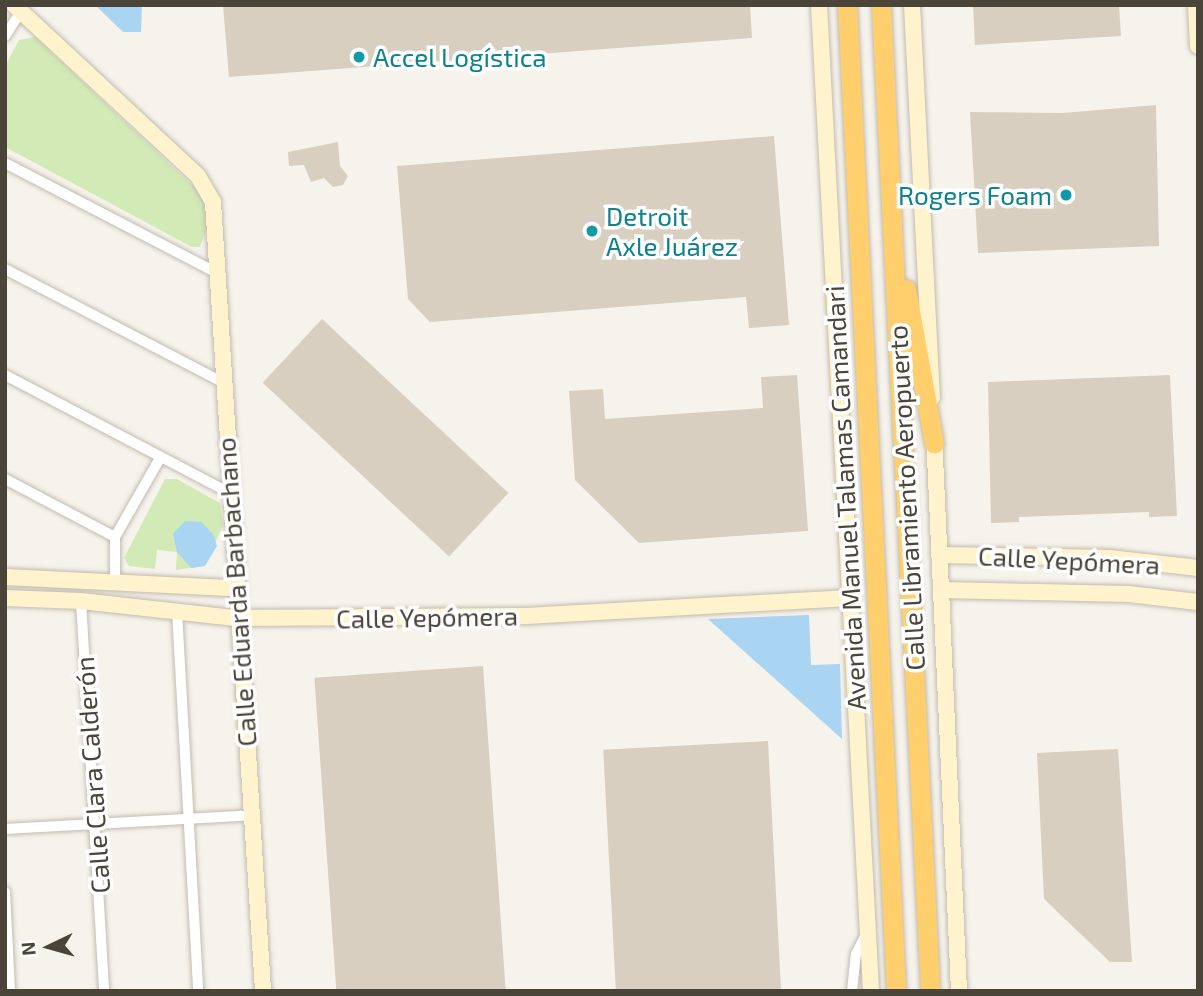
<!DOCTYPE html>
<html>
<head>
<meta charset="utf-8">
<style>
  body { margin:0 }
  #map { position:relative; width:1203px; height:996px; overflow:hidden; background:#f6f3ec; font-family:"Exo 2",sans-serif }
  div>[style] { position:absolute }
  .green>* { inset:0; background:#d2eab5 }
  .water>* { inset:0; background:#a9d4f2 }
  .building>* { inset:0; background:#d8cfc1; transform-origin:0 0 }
  .roads { filter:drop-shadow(0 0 2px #c2bbae) drop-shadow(0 0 2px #c2bbae) }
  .street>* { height:10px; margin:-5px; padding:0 5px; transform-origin:5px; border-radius:5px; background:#fff }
  .secondary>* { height:16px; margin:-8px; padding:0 8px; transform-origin:8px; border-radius:8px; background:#fff3cd }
  .highway>* { height:19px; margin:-9.5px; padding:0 9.5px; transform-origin:9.5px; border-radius:9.5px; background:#ffcf6e }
  .dots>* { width:19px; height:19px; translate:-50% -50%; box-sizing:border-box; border:4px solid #fff; border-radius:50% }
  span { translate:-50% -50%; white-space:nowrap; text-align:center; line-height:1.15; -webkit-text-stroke:7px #fff; paint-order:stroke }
  .culture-label { font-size:26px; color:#0d838f }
  .left { translate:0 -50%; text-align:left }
  .right { translate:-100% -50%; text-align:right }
  .street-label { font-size:26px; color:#4b4439 }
  .frame { position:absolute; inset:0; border:7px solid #4b4439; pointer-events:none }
  .north { position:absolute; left:14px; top:912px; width:70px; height:70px; -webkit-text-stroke:5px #fff; paint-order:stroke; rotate:265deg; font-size:19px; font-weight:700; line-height:28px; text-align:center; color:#4b4439 }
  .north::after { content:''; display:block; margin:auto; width:24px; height:32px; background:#4b4439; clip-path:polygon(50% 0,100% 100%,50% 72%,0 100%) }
</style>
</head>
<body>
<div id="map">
  <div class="green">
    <div style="clip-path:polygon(35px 37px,211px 203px,213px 212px,200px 247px,192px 247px,5px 147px,5px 66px,19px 40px)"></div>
    <div style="clip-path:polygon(165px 479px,177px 479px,220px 503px,223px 525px,205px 566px,176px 570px,177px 552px,157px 550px,155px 569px,129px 566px,124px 558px)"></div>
  </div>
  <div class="water">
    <div style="clip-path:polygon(95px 5px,142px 5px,141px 32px,123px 32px)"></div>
    <div style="clip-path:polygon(185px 521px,201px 522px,213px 534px,217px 546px,205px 566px,191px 568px,177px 552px,173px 534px)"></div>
    <div style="clip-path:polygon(809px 615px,811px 665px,840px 664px,842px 739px,708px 619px)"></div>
  </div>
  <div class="building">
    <div style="clip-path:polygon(223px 5px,750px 5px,752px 38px,229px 77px)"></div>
    <div style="clip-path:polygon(973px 5px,1119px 5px,1121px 36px,975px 45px)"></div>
    <div style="clip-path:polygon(1156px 105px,1159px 246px,978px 253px,970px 112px,1063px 113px)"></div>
    <div style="clip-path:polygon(774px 136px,789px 325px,749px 328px,746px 297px,430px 322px,408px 299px,397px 166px)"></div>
    <div style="clip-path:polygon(338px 142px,340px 166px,348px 176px,343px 185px,333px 187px,324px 178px,311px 182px,304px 165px,289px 166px,288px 152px)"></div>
    <div style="left:322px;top:319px;width:255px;height:87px;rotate:43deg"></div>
    <div style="clip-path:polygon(797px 375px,808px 531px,639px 543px,575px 480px,569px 391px,603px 389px,605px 419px,763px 408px,761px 377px)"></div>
    <div style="clip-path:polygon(1170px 375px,1177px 516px,1149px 517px,1149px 512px,1019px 517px,1019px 522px,991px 523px,988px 382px)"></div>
    <div style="left:483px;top:666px;width:326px;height:169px;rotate:86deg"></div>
    <div style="left:768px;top:741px;width:250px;height:165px;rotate:87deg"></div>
    <div style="clip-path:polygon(1118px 749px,1132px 962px,1110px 962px,1044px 899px,1037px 753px)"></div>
  </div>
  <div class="roads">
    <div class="street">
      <div style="left:5px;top:36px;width:30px;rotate:-57deg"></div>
      <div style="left:5px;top:163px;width:239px;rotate:27.4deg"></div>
      <div style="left:5px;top:269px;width:245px;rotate:27.5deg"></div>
      <div style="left:5px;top:375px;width:252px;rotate:27.7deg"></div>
      <div style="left:5px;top:479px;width:124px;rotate:27.8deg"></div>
      <div style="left:115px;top:583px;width:46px;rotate:-90deg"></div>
      <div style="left:115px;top:537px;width:91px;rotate:-60.3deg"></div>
      <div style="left:81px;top:601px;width:391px;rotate:86.6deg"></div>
      <div style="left:177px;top:611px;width:381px;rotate:86.8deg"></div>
      <div style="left:5px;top:829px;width:247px;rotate:-3.2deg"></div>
      <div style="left:5px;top:892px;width:99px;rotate:87.1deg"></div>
      <div style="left:852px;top:991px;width:37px;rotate:-84deg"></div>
      <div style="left:856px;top:954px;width:22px;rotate:-63deg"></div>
    </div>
    <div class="secondary">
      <div style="left:14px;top:5px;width:251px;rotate:42.9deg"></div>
      <div style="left:198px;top:176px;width:30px;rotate:60deg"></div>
      <div style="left:213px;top:202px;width:791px;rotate:86.37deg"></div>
      <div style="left:819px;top:5px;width:987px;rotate:86.98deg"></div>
      <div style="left:912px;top:5px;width:393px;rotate:87.1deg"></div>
      <div style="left:1196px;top:5px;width:41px;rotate:87.2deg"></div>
      <div style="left:934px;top:434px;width:558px;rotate:87.43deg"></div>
      <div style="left:939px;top:555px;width:170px;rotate:1deg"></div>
      <div style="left:1109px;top:558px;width:90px;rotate:6.4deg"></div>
      <div style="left:5px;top:577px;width:229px;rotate:2.8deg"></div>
      <div style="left:941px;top:590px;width:188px;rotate:1.2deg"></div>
      <div style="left:1129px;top:594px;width:69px;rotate:6.6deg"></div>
      <div style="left:5px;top:598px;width:76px;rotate:2.3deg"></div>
      <div style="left:81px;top:601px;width:156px;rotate:6.3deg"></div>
      <div style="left:236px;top:618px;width:290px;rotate:-0.4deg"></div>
      <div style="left:526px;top:616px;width:324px;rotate:-3.2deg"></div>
    </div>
    <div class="highway">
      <div style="left:847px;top:5px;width:987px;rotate:87.15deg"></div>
      <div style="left:881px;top:5px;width:987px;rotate:87.15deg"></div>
      <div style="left:906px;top:289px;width:157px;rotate:79.7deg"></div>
    </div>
  </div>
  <div class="dots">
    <div style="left:359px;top:57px;background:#0f9aa8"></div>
    <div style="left:1066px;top:195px;background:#0f9aa8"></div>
    <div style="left:592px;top:231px;background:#0f9aa8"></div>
  </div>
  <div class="culture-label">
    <span class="left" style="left:373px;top:57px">Accel Logística</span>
    <span class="right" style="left:1052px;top:195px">Rogers Foam</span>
    <span class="left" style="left:606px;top:231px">Detroit<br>Axle Juárez</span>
  </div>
  <div class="street-label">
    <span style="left:845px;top:498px;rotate:-93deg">Avenida Manuel Talamas Camandari</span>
    <span style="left:906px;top:498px;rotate:-93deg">Calle Libramiento Aeropuerto</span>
    <span style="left:1069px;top:560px;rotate:3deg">Calle Yepómera</span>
    <span style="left:236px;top:592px;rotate:-94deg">Calle Eduarda Barbachano</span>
    <span style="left:427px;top:617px;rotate:-1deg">Calle Yepómera</span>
    <span style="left:92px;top:775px;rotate:-94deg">Calle Clara Calderón</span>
  </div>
  <div class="frame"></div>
  <div class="north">N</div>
</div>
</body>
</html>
